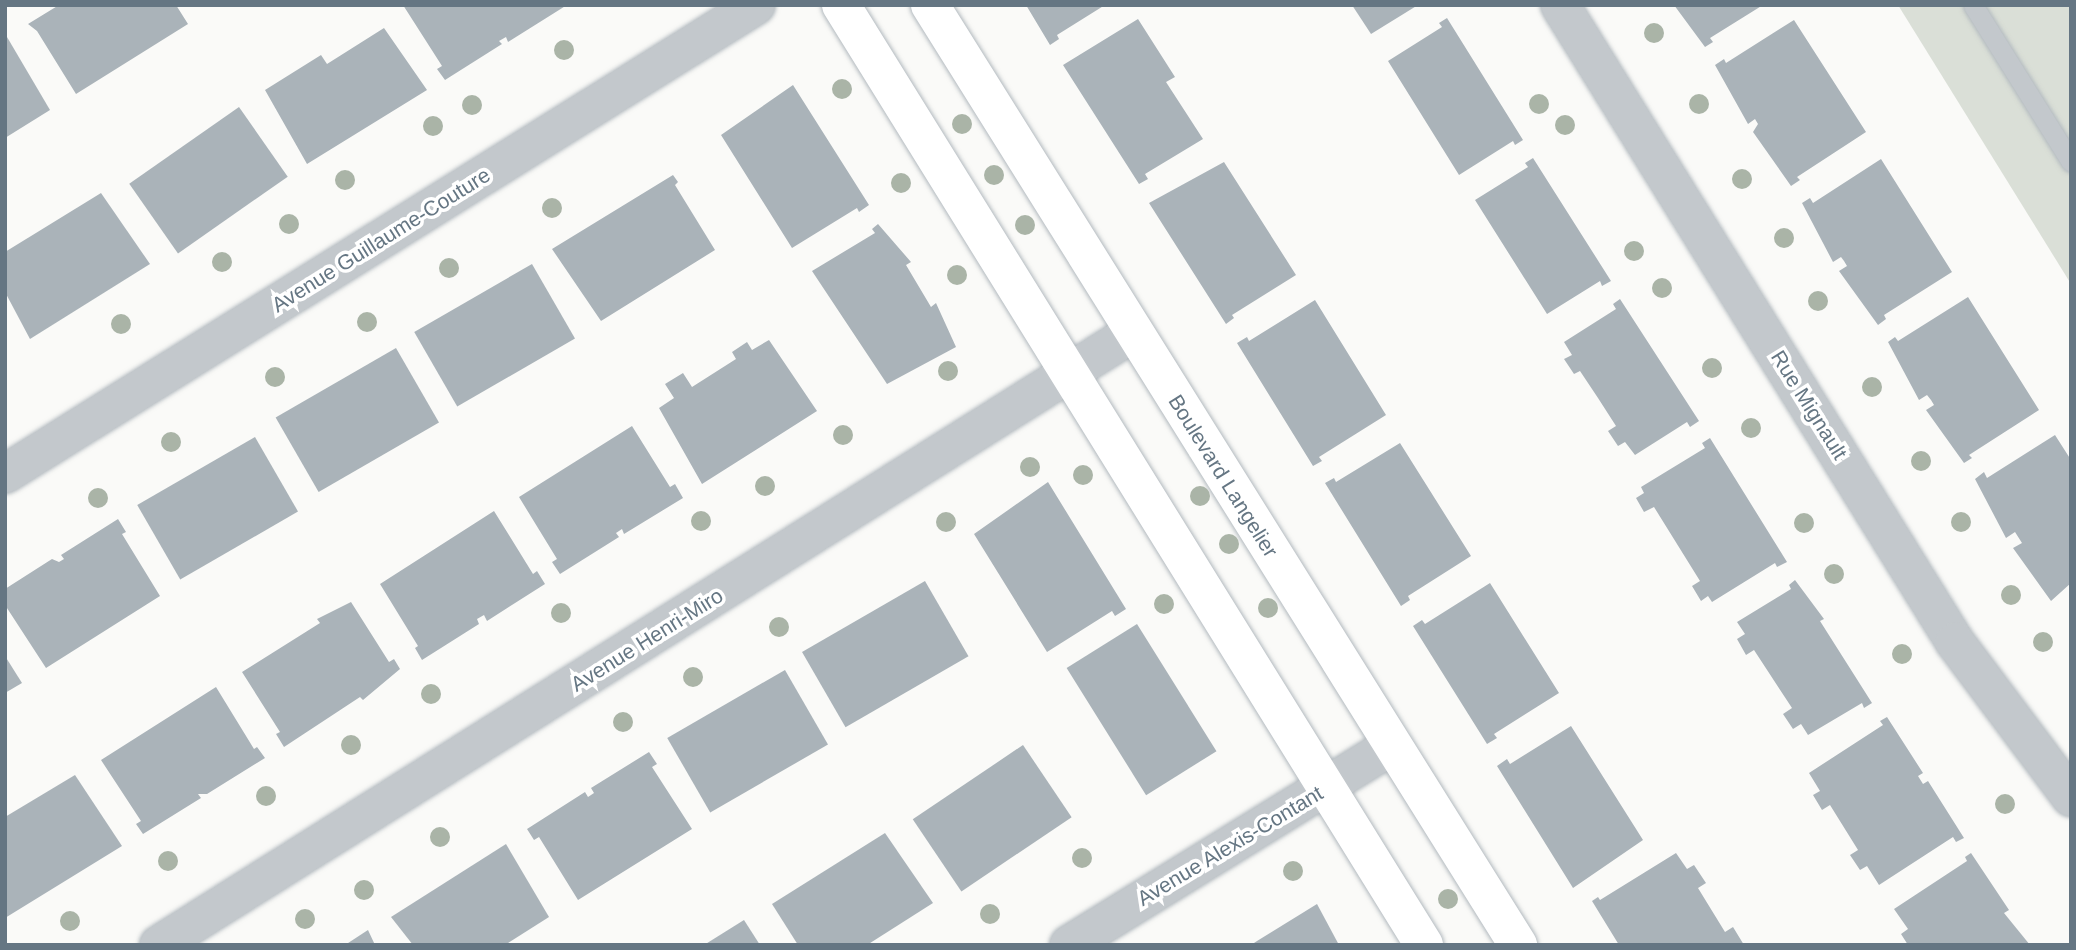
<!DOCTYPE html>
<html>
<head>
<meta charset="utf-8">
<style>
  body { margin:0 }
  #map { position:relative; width:2076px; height:950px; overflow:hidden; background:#fafaf8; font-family:Arial,sans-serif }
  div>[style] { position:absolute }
  .green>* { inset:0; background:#dadfd7 }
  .building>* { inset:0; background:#aab3b9; transform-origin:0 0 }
  .roads { filter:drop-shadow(0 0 2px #b3babf) drop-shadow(0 0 2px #b3babf) }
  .lane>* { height:19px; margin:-9.5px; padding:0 9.5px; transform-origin:9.5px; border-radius:9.5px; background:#c3c8cc }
  .street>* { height:38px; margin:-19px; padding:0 19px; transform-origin:19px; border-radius:19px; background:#c3c8cc }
  .secondary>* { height:38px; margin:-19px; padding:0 19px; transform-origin:19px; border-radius:19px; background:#fff }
  .trees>* { width:20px; height:20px; margin:-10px; border-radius:50%; background:#aab4a7 }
  span { translate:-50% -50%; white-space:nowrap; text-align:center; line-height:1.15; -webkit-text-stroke:7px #fff; paint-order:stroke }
  .street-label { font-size:21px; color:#657683 }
  .frame { position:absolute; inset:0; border:7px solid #657683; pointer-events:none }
</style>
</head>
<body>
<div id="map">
  <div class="green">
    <div style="clip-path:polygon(1898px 5px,2071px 5px,2071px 284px)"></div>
  </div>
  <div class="building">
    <div style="clip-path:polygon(59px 5px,176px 5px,188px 24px,76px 94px,37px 31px,28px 24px)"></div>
    <div style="clip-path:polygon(403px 5px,567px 5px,508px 42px,506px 37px,499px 41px,502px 44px,445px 80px,437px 69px,442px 66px)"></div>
    <div style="clip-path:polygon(1026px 5px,1105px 5px,1057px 35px,1059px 39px,1050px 45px)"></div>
    <div style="clip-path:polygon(1352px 5px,1418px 5px,1371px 34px)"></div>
    <div style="clip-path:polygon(1674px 5px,1763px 5px,1710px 38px,1713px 42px,1705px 47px)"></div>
    <div style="clip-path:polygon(1447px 18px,1523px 140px,1515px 145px,1513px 141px,1459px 175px,1388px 61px,1442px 27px,1439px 23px)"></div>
    <div style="clip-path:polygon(1138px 19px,1175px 77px,1166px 82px,1203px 139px,1145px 174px,1148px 179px,1139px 184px,1063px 65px)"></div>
    <div style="clip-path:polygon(1794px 20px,1866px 132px,1797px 177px,1800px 180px,1791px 186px,1753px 132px,1758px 124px,1755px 119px,1748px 124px,1715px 65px,1724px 59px,1726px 63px)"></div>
    <div style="clip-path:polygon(384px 28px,427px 90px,307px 164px,265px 90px,321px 55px,327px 64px)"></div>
    <div style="clip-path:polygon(7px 37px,50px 110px,5px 138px,5px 38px)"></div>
    <div style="clip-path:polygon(793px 85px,869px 205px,859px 212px,857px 208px,792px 248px,721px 135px)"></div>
    <div style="left:239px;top:107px;width:85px;height:134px;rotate:55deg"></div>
    <div style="clip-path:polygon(1533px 158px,1611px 281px,1602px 286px,1600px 281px,1547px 314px,1475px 200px,1528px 167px,1525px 163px)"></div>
    <div style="clip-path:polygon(1881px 159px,1952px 272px,1884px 315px,1886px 319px,1878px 325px,1839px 271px,1847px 266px,1844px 261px,1841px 257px,1833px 262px,1802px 203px,1810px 198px,1813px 203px)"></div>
    <div style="clip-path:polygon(1224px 162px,1296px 275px,1232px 315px,1234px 318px,1226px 324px,1149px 203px)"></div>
    <div style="clip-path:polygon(673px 175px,678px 182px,675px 185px,715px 250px,601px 321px,552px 249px)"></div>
    <div style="clip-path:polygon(101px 193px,150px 264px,30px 339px,5px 292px,5px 252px)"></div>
    <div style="clip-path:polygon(878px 224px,911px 262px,906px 265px,931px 307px,936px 303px,956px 347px,887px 384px,812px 271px,875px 233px,872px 229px)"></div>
    <div style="left:532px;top:264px;width:86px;height:136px;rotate:60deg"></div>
    <div style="clip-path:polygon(1968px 297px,2039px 410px,1969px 455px,1972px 458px,1964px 463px,1926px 410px,1934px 405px,1931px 400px,1927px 395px,1919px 400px,1888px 342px,1895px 337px,1898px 341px)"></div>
    <div style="clip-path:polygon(1620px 299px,1699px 421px,1690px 427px,1687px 422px,1635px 455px,1625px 442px,1618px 446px,1608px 431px,1616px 426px,1598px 398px,1580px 371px,1574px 374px,1564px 359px,1572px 355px,1564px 342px,1616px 309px,1613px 304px)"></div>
    <div style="clip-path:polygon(1315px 300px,1386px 415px,1319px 457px,1322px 461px,1313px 466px,1237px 343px,1247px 337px,1249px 341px)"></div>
    <div style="clip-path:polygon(769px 340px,817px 411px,702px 484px,659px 408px,674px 398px,665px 384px,683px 373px,692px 387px,736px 359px,732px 352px,747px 342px,752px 350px)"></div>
    <div style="left:396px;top:348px;width:86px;height:139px;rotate:60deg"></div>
    <div style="clip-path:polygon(632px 426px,670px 487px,675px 484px,683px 498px,624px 534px,622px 529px,616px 533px,619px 537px,560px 574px,552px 562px,557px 559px,519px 497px)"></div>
    <div style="clip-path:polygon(2055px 435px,2071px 460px,2071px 583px,2051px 601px,2013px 548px,2022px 543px,2015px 532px,2006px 538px,1975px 479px,1984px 472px,1987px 478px)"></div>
    <div style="left:255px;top:437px;width:86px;height:136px;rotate:60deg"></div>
    <div style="clip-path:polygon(1710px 438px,1787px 562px,1777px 567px,1775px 563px,1712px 602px,1708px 596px,1701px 601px,1692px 586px,1700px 581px,1654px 507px,1644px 512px,1636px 498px,1644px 493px,1641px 487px,1705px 448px,1702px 443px)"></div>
    <div style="clip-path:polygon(1400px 443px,1471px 556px,1408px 596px,1410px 600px,1401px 606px,1325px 483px,1334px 478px,1336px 482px)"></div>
    <div style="clip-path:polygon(1048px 482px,1126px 609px,1115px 616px,1112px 611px,1047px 652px,974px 534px)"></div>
    <div style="clip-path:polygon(494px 511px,533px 574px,537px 571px,545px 584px,487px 621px,484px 615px,477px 619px,479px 624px,422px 660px,415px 648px,418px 646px,380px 584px)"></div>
    <div style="clip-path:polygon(118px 519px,126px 532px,122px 534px,160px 596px,46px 668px,5px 605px,5px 589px,52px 559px,59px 562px,64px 559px,61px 555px)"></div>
    <div style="clip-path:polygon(1795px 580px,1824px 619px,1820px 621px,1872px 703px,1864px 708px,1862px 703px,1808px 735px,1801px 724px,1793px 729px,1783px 714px,1792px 708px,1754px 650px,1746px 655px,1737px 639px,1745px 634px,1737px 622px,1791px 589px,1789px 585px)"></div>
    <div style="left:925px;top:581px;width:87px;height:142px;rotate:60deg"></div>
    <div style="clip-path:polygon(1490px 583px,1559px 693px,1494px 734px,1497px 738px,1487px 744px,1413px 626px,1422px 620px,1425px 624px)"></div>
    <div style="clip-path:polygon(351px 602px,389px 662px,394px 659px,400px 669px,363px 700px,360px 697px,284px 747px,276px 734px,280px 732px,242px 672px,320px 623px,317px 619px)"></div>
    <div style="left:1137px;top:624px;width:150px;height:83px;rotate:58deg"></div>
    <div style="clip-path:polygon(5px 656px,22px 683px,5px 693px)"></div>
    <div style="left:785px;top:670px;width:86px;height:136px;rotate:60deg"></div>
    <div style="clip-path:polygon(216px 687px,254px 749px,257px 747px,265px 758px,207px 794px,198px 794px,201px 798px,143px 834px,136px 824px,141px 821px,101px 760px)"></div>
    <div style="clip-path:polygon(1887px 717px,1923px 773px,1918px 776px,1923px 784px,1928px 781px,1964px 838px,1956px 842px,1953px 837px,1879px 885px,1867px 866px,1860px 870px,1850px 855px,1858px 850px,1830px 805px,1822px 810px,1813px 795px,1820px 791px,1809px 773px,1883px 725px,1880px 721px)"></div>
    <div style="clip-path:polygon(1571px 726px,1643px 840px,1573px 888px,1497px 766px,1507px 759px,1510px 764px)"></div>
    <div style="left:1023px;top:745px;width:87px;height:133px;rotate:56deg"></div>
    <div style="clip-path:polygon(649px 752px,657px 764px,652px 767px,692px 829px,578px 900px,539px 837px,534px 840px,527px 829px,585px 792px,588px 797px,594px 793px,591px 788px)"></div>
    <div style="clip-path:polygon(75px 775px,122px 846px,5px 918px,5px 817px)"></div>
    <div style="clip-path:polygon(885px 833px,933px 903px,867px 945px,798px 945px,772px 904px)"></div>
    <div style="clip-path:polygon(506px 844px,549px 917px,505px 945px,413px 945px,391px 917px)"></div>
    <div style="clip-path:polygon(1676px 853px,1687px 869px,1694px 865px,1706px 883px,1698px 888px,1725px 932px,1733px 927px,1744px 945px,1619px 945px,1592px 901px,1598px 897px,1600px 900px)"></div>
    <div style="clip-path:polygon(1971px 853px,2009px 910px,2004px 913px,2030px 945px,1908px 945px,1901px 934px,1908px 929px,1894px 909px,1967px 861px,1965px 857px)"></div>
    <div style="clip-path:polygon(1317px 904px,1339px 945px,1251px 945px,1257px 941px)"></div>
    <div style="clip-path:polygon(744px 920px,760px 945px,704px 945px)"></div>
    <div style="clip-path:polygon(368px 930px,375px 945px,345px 945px)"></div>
  </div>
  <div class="roads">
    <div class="lane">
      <div style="left:1973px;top:5px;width:185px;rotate:58deg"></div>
    </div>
    <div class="street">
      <div style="left:1560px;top:5px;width:750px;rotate:58.2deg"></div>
      <div style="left:1955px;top:642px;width:194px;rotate:53.2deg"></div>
      <div style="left:5px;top:474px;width:885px;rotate:-31.98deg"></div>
      <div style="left:159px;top:945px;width:1152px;rotate:-32.16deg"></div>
      <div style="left:1069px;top:945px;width:379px;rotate:-31.7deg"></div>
    </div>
    <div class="secondary">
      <div style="left:841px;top:5px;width:1106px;rotate:58.19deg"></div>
      <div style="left:930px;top:5px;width:1109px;rotate:57.97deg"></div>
    </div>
  </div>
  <div class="trees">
    <div style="left:1654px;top:33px"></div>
    <div style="left:564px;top:50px"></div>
    <div style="left:842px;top:89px"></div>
    <div style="left:1539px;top:104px"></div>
    <div style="left:1699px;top:104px"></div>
    <div style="left:472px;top:105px"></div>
    <div style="left:962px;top:124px"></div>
    <div style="left:1565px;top:125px"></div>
    <div style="left:433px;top:126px"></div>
    <div style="left:994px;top:175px"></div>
    <div style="left:1742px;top:179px"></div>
    <div style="left:345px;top:180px"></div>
    <div style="left:901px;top:183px"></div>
    <div style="left:552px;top:208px"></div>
    <div style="left:289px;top:224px"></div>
    <div style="left:1025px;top:225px"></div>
    <div style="left:1784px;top:238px"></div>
    <div style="left:1634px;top:251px"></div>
    <div style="left:222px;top:262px"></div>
    <div style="left:449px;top:268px"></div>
    <div style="left:957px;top:275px"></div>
    <div style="left:1662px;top:288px"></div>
    <div style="left:1818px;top:301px"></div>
    <div style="left:367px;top:322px"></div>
    <div style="left:121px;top:324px"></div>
    <div style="left:1712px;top:368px"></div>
    <div style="left:948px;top:371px"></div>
    <div style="left:275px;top:377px"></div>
    <div style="left:1872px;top:387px"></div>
    <div style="left:1751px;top:428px"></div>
    <div style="left:843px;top:435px"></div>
    <div style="left:171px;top:442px"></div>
    <div style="left:1921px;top:461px"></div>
    <div style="left:1030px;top:467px"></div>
    <div style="left:1083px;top:475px"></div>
    <div style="left:765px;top:486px"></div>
    <div style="left:1200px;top:496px"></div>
    <div style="left:98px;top:498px"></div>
    <div style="left:701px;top:521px"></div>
    <div style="left:946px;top:522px"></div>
    <div style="left:1961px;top:522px"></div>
    <div style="left:1804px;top:523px"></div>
    <div style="left:1229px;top:544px"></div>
    <div style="left:1834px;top:574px"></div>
    <div style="left:2011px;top:595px"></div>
    <div style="left:1164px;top:604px"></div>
    <div style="left:1268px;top:608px"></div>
    <div style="left:561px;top:613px"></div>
    <div style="left:779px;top:627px"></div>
    <div style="left:2043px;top:642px"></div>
    <div style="left:1902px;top:654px"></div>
    <div style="left:693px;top:677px"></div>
    <div style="left:431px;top:694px"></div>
    <div style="left:623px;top:722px"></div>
    <div style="left:351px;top:745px"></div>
    <div style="left:266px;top:796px"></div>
    <div style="left:2005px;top:804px"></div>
    <div style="left:440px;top:837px"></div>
    <div style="left:1082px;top:858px"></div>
    <div style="left:168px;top:861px"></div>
    <div style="left:1293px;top:871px"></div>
    <div style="left:364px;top:890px"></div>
    <div style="left:1448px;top:899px"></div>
    <div style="left:990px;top:914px"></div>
    <div style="left:305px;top:919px"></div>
    <div style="left:70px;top:921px"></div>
  </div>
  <div class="street-label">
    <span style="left:381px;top:240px;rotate:-32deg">Avenue Guillaume-Couture</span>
    <span style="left:1809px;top:405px;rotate:58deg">Rue Mignault</span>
    <span style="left:1223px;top:476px;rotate:58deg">Boulevard Langelier</span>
    <span style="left:647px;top:640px;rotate:-32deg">Avenue Henri-Miro</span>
    <span style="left:1230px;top:846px;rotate:-31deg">Avenue Alexis-Contant</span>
  </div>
  <div class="frame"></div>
</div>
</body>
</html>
